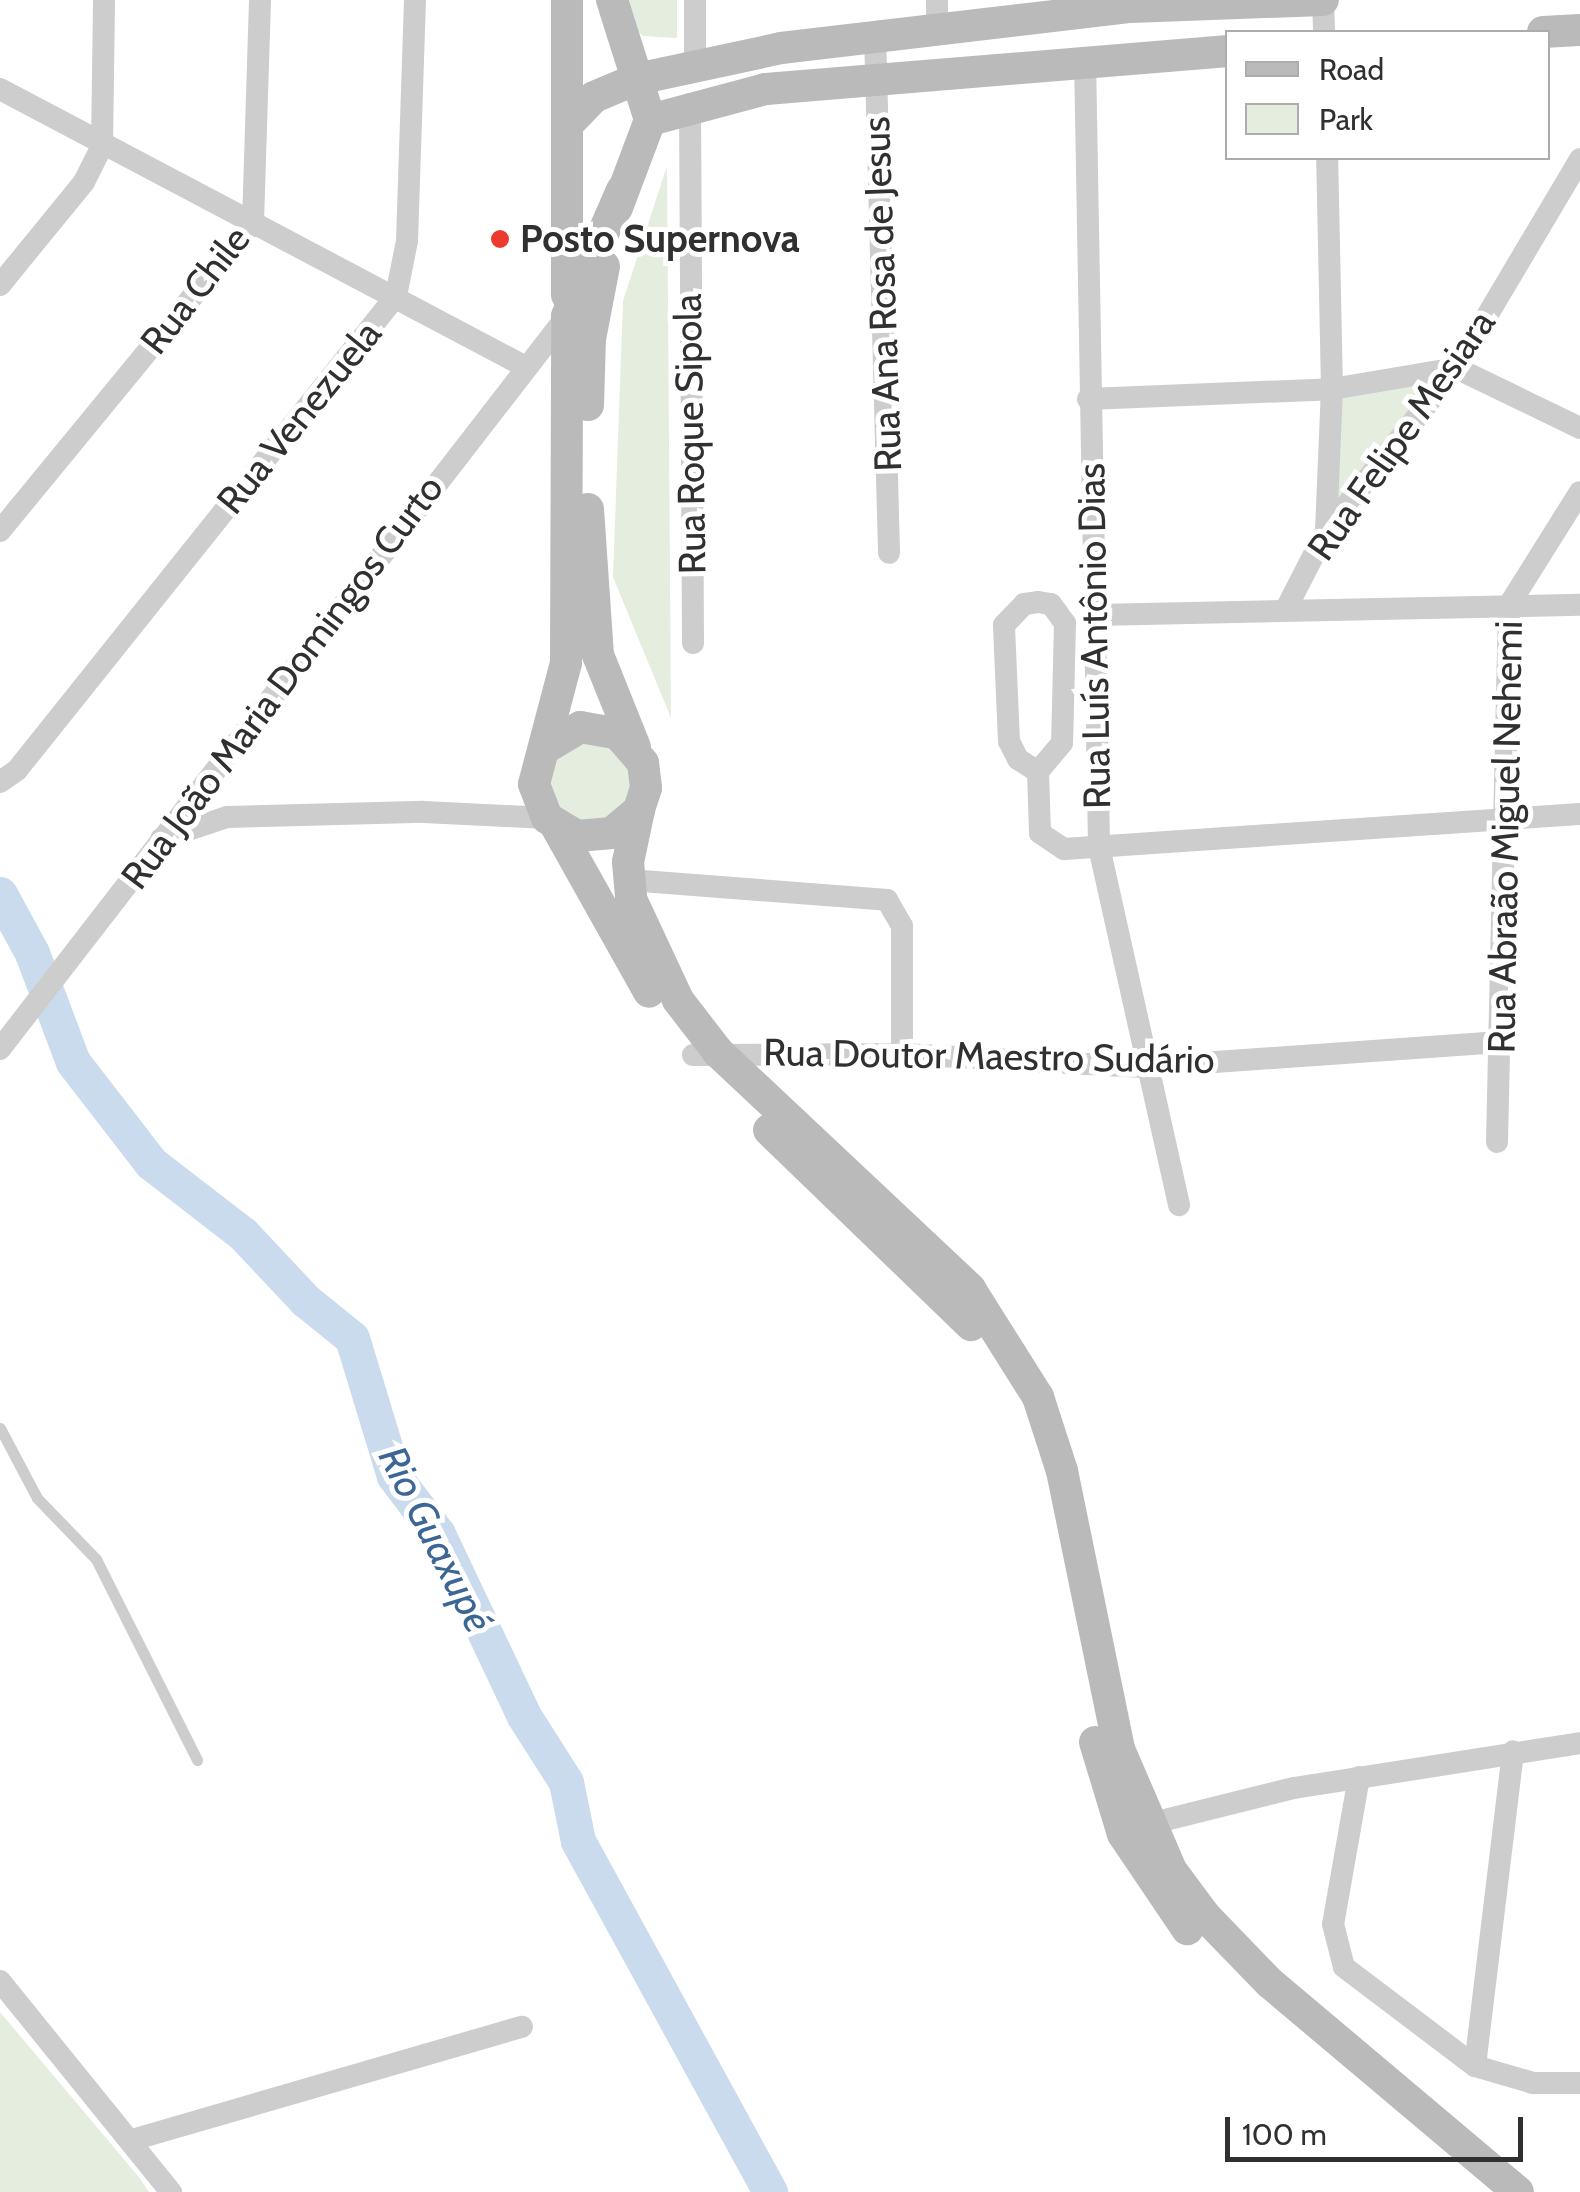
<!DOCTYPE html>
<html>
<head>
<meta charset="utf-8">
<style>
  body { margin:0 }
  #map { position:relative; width:1580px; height:2192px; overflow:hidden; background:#fff; font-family:Cabin,sans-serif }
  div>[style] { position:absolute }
  .green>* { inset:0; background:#e4edde }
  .river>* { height:35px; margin:-17.5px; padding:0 17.5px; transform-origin:17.5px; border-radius:17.5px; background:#c9dbed }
  .service>* { height:11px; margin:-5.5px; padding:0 5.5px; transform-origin:5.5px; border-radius:5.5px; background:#cdcdcd }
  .minor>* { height:22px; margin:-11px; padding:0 11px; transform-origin:11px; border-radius:11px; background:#cdcdcd }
  .secondary>* { height:32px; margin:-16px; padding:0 16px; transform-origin:16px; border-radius:16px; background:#bababa }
  .dots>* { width:28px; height:28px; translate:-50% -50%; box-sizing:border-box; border:5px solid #fff; border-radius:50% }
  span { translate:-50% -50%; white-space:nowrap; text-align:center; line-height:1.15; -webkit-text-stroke:10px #fff; paint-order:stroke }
  .poi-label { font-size:38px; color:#303030; font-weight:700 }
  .left { translate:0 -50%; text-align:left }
  .street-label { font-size:38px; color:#303030 }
  .water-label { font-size:40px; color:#3b6695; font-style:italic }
  .legend { position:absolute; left:1225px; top:30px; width:325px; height:130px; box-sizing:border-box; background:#fff; border:2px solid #acacac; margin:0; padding:12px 18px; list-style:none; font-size:30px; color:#303030 }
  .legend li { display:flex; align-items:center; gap:20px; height:50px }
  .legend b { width:50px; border:2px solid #acacac }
  .scale { position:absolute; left:1225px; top:2117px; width:298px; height:45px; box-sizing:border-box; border:5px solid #303030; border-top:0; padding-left:12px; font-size:30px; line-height:35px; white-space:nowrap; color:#303030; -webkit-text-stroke:8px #fff; paint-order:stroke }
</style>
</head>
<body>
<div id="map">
  <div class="green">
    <div style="clip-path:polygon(624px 0,677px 0,677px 38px,643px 36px,627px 21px)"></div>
    <div style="clip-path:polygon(667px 166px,671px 718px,613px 577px,623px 301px)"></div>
    <div style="clip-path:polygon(1439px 378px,1335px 510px,1338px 398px)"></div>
    <div style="clip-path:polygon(570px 740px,619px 745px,636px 792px,601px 827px,554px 811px,544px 772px)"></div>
    <div style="clip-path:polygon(0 2012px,138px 2176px,149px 2192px,0 2192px)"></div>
  </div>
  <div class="river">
    <div style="left:0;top:894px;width:67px;rotate:61.5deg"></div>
    <div style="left:32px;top:953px;width:116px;rotate:69.4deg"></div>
    <div style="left:73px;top:1062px;width:128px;rotate:52.3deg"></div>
    <div style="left:151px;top:1163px;width:116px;rotate:37.7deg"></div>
    <div style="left:243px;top:1234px;width:91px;rotate:46.8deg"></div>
    <div style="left:305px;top:1300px;width:60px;rotate:39deg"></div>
    <div style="left:352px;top:1338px;width:144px;rotate:73.1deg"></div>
    <div style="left:394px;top:1476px;width:73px;rotate:52.8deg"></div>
    <div style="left:438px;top:1534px;width:201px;rotate:64.7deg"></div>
    <div style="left:524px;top:1716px;width:78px;rotate:57.5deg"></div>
    <div style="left:566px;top:1782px;width:60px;rotate:78.5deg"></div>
    <div style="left:578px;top:1841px;width:400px;rotate:61.3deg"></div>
  </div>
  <div class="service">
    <div style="left:0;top:1428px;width:79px;rotate:62.1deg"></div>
    <div style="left:37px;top:1498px;width:85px;rotate:46deg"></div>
    <div style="left:96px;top:1559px;width:225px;rotate:63.3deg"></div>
  </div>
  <div class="minor">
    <div style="left:695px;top:0;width:63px;rotate:90deg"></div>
    <div style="left:937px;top:0;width:25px;rotate:90deg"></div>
    <div style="left:1323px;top:0;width:32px;rotate:88deg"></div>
    <div style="left:875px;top:34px;width:519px;rotate:88.45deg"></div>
    <div style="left:1085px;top:58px;width:789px;rotate:88.98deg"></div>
    <div style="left:1099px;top:847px;width:367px;rotate:77.4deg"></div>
    <div style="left:0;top:89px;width:593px;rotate:27.86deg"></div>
    <div style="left:690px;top:104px;width:539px;rotate:89.68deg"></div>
    <div style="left:0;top:285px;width:133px;rotate:-50.8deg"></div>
    <div style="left:84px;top:182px;width:40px;rotate:-63.4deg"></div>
    <div style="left:102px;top:146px;width:146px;rotate:-89.2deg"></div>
    <div style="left:1088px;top:399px;width:244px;rotate:-2.3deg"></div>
    <div style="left:1332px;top:389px;width:126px;rotate:-9.6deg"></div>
    <div style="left:1456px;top:368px;width:138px;rotate:25.8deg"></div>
    <div style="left:0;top:531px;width:399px;rotate:-50.6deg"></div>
    <div style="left:253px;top:223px;width:223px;rotate:-88.2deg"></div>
    <div style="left:1326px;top:531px;width:142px;rotate:-87.6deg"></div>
    <div style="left:1332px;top:389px;width:231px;rotate:-91.2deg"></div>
    <div style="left:1038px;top:602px;width:13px;rotate:9deg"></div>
    <div style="left:1051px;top:604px;width:24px;rotate:54deg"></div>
    <div style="left:1065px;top:623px;width:120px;rotate:91.4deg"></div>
    <div style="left:1062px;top:743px;width:38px;rotate:130deg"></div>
    <div style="left:1038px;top:772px;width:24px;rotate:-147deg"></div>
    <div style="left:1018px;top:759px;width:20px;rotate:-117deg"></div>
    <div style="left:1009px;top:741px;width:116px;rotate:-92.5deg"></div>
    <div style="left:1004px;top:625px;width:29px;rotate:-46deg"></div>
    <div style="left:1024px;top:604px;width:14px;rotate:-8deg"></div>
    <div style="left:1286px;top:609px;width:88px;rotate:-62.9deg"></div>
    <div style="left:1326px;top:531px;width:208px;rotate:-51.4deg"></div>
    <div style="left:1456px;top:368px;width:243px;rotate:-59.3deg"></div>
    <div style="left:1096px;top:615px;width:484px;rotate:-1.2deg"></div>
    <div style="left:1038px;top:772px;width:61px;rotate:88.1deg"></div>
    <div style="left:1040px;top:833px;width:29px;rotate:34deg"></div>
    <div style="left:1064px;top:849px;width:517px;rotate:-3.88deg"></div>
    <div style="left:0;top:782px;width:21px;rotate:-35deg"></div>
    <div style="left:17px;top:770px;width:607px;rotate:-51.35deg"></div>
    <div style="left:396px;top:296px;width:56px;rotate:-78.7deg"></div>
    <div style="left:407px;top:241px;width:241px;rotate:-88.1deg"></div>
    <div style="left:161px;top:839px;width:70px;rotate:-18.4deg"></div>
    <div style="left:227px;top:817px;width:197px;rotate:-1.5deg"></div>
    <div style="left:424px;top:812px;width:123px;rotate:2.8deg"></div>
    <div style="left:629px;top:880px;width:259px;rotate:4.4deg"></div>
    <div style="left:887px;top:900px;width:30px;rotate:60deg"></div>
    <div style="left:902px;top:926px;width:128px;rotate:90deg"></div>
    <div style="left:0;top:1049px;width:927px;rotate:-52.28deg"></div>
    <div style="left:693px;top:1055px;width:209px;rotate:-0.3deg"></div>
    <div style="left:902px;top:1054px;width:242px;rotate:3.1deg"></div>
    <div style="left:1144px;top:1067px;width:357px;rotate:-4deg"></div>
    <div style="left:1497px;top:1142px;width:537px;rotate:-88.72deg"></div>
    <div style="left:1509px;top:605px;width:133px;rotate:-57.9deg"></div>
    <div style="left:1359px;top:1777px;width:149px;rotate:100deg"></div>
    <div style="left:1333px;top:1924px;width:44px;rotate:75.7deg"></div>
    <div style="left:1344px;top:1967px;width:164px;rotate:37.1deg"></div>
    <div style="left:1475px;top:2066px;width:60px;rotate:16.3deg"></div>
    <div style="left:1533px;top:2083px;width:47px"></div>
    <div style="left:1137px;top:1827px;width:162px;rotate:-14deg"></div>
    <div style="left:1294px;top:1788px;width:290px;rotate:-8.9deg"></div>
    <div style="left:0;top:1981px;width:272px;rotate:51deg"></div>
    <div style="left:1475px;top:2066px;width:317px;rotate:-83.1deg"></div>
    <div style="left:132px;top:2140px;width:406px;rotate:-16.2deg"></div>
  </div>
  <div class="secondary">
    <div style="left:567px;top:0;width:295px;rotate:90deg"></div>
    <div style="left:612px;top:0;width:126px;rotate:72.4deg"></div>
    <div style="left:650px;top:120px;width:94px;rotate:110.6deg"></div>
    <div style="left:1543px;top:32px;width:37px;rotate:-3deg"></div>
    <div style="left:650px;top:120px;width:120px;rotate:-15deg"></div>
    <div style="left:766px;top:89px;width:464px;rotate:-4.7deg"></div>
    <div style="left:568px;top:124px;width:37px;rotate:-46deg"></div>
    <div style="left:594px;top:97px;width:47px;rotate:-22.7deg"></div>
    <div style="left:637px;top:79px;width:147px;rotate:-12.1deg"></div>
    <div style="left:781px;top:48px;width:352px;rotate:-6.7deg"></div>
    <div style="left:1131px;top:7px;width:192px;rotate:-2.1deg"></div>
    <div style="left:588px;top:405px;width:66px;rotate:-88.3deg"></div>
    <div style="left:590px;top:339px;width:74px;rotate:-79.1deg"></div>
    <div style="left:588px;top:509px;width:146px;rotate:86.1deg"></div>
    <div style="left:598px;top:655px;width:99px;rotate:68.1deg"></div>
    <div style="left:547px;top:747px;width:39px;rotate:-31deg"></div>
    <div style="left:580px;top:727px;width:39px;rotate:10deg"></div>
    <div style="left:618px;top:734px;width:38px;rotate:49deg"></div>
    <div style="left:643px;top:763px;width:25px;rotate:83deg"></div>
    <div style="left:646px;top:788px;width:23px;rotate:108deg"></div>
    <div style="left:639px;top:810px;width:35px;rotate:140deg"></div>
    <div style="left:612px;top:833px;width:35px;rotate:175deg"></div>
    <div style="left:577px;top:836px;width:35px;rotate:-149deg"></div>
    <div style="left:547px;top:818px;width:36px;rotate:-111deg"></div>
    <div style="left:534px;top:784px;width:125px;rotate:-75.2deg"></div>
    <div style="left:566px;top:663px;width:347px;rotate:-89.8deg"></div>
    <div style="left:567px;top:316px;width:137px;rotate:-66.4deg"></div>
    <div style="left:639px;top:810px;width:53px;rotate:101.9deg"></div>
    <div style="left:628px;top:862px;width:37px;rotate:85deg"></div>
    <div style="left:631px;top:899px;width:111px;rotate:65deg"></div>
    <div style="left:678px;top:1000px;width:66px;rotate:52.4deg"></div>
    <div style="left:718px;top:1052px;width:346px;rotate:43.2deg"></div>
    <div style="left:970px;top:1289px;width:128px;rotate:57.8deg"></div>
    <div style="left:1038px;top:1397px;width:78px;rotate:72deg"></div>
    <div style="left:1062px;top:1471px;width:284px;rotate:78.4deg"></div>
    <div style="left:1119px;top:1749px;width:132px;rotate:66.7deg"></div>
    <div style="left:1171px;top:1870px;width:57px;rotate:53.5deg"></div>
    <div style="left:1205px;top:1916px;width:93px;rotate:45.9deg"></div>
    <div style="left:1270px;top:1983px;width:324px;rotate:40.1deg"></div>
    <div style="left:556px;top:826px;width:190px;rotate:60.7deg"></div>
    <div style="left:769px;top:1130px;width:281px;rotate:44deg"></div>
    <div style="left:1095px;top:1742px;width:96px;rotate:73.1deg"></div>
    <div style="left:1123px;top:1834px;width:115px;rotate:56deg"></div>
  </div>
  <div class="dots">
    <div style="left:500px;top:239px;background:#eb3a2e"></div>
  </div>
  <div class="poi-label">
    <span class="left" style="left:520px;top:239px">Posto Supernova</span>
  </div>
  <div class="street-label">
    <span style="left:195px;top:290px;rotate:-52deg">Rua Chile</span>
    <span style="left:882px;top:294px;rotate:-92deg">Rua Ana Rosa de Jesus</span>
    <span style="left:299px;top:417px;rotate:-51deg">Rua Venezuela</span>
    <span style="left:690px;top:434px;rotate:-91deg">Rua Roque Sipola</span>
    <span style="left:1401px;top:435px;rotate:-55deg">Rua Felipe Mesiara</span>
    <span style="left:1094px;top:636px;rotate:-91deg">Rua Luís Antônio Dias</span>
    <span style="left:282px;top:682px;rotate:-53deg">Rua João Maria Domingos Curto</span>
    <span style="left:1505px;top:837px;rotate:-89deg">Rua Abraão Miguel Nehemi</span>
    <span style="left:989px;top:1056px;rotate:1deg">Rua Doutor Maestro Sudário</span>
  </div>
  <div class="water-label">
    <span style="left:436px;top:1539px;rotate:63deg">Rio Guaxupé</span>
  </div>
  <ul class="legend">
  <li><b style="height:12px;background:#bababa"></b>Road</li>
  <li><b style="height:28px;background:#e4edde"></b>Park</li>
  </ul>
  <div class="scale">100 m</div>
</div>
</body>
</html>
